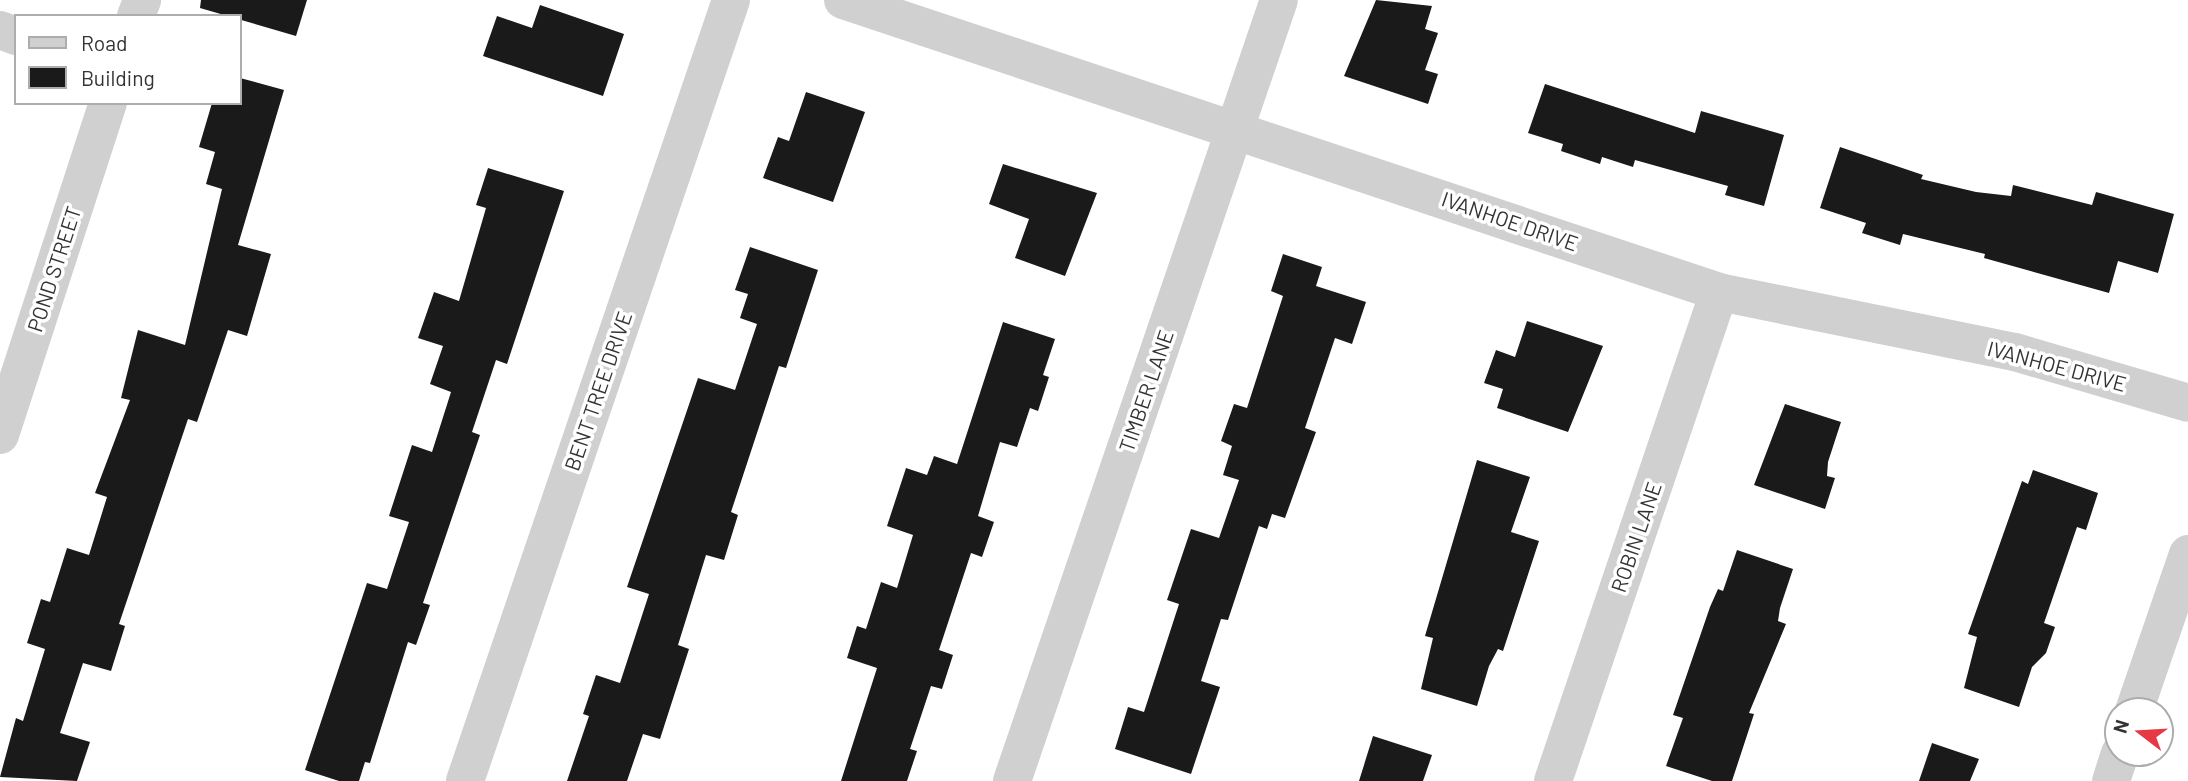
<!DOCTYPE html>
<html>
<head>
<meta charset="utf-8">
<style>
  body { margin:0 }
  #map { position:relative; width:2188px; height:781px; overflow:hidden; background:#fff; font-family:Barlow,sans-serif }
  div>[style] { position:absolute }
  .building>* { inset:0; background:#1a1a1a }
  .minor>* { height:38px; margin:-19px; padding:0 19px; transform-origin:19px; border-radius:19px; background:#d0d0d0 }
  span { translate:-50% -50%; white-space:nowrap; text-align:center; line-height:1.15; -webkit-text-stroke:7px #fff; paint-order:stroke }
  .street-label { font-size:21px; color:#333 }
  .legend { position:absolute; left:14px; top:14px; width:228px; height:91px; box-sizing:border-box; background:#fff; border:2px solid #adadad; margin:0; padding:9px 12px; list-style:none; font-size:21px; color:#333 }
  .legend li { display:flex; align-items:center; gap:14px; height:35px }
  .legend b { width:35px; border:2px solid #adadad }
  .north { position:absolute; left:2104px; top:697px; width:70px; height:70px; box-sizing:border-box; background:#fff; border:2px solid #adadad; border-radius:50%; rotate:287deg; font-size:19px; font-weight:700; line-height:28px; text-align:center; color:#333 }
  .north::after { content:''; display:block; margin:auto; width:24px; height:32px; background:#e63946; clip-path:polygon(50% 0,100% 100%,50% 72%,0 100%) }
</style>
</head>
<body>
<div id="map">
  <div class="building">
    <div style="clip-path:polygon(201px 0,307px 0,296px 36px,200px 8px)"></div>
    <div style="clip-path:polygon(1376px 0,1432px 6px,1425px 29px,1438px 33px,1425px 70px,1438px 74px,1428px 104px,1344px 76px)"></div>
    <div style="clip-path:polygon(540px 5px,624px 34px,603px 96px,483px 56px,497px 16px,532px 28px)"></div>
    <div style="clip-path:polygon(240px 78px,284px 90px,238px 245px,271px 254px,247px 336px,228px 330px,197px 422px,188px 419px,119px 624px,125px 626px,111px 671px,83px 663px,60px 733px,90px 742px,77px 781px,0 777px,16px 718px,23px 721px,45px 649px,27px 643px,41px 599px,50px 602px,67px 548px,89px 555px,107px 497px,95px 493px,130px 400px,121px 398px,138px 330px,185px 345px,222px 189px,206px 184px,215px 152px,199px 147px,212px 103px,240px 103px)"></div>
    <div style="clip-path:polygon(1545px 84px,1695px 133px,1701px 111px,1784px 135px,1764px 206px,1725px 195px,1728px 186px,1635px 160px,1633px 167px,1602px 157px,1600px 164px,1561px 151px,1563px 144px,1528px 133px)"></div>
    <div style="clip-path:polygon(806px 92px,865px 112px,833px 202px,763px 178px,778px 137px,789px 141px)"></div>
    <div style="clip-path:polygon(1840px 147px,1923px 175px,1921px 179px,1976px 192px,2011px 196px,2013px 185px,2092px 205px,2096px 192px,2174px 214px,2158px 273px,2118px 261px,2109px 293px,1984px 258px,1985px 254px,1903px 234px,1900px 245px,1862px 233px,1866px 223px,1820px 208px)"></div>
    <div style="clip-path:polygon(1003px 164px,1097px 193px,1065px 276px,1015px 258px,1029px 219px,989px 204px)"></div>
    <div style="clip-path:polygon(488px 168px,564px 191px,507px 364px,496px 360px,472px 432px,480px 435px,423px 603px,430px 605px,416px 645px,408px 642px,370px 763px,365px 762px,359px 781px,339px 781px,305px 770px,367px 583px,387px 589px,409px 522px,389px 516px,412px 445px,432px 452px,451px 392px,430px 384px,443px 346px,418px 338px,434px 292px,459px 301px,486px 208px,476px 205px)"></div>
    <div style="clip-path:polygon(750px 247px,818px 270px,786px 368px,779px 366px,731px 512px,738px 515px,724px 560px,706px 555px,678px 645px,689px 649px,660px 739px,643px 734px,627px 781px,567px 781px,589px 716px,583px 714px,596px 675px,620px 683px,649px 594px,627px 587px,698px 378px,735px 390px,757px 324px,740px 318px,748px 294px,735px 290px)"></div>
    <div style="clip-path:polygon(1283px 254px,1322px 267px,1316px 286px,1366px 302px,1352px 344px,1335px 338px,1305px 428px,1316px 432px,1285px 518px,1272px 514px,1267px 529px,1259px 526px,1228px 620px,1221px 619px,1201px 681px,1220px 687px,1191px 774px,1115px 749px,1128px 707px,1144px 712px,1179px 604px,1167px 600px,1191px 529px,1219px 538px,1239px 480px,1223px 475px,1232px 446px,1221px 441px,1234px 404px,1247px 408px,1283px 296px,1271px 291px)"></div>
    <div style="clip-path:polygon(1527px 321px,1603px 346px,1568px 432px,1497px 408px,1503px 389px,1484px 383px,1496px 350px,1515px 357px)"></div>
    <div style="clip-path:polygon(1003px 322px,1055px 339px,1043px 375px,1049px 377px,1038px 411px,1030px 408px,1017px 447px,1000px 442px,978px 516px,994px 522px,982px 557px,971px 553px,939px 650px,953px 655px,942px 689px,931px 686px,910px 749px,917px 751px,907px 781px,841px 781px,877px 668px,847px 658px,857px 626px,866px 629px,881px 582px,897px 588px,913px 535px,887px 526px,906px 468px,927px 475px,934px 456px,957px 464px)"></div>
    <div style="clip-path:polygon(1785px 404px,1841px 422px,1828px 462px,1827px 476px,1835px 478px,1825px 509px,1754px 485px)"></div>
    <div style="clip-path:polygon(1477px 460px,1530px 477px,1511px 532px,1539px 541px,1503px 651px,1498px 649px,1489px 666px,1477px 706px,1421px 689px,1433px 638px,1425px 636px)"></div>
    <div style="clip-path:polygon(2033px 470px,2098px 493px,2086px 530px,2077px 527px,2044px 623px,2055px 627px,2046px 653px,2032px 667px,2019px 707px,1964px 688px,1977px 637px,1968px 634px,2022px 481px,2028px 484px)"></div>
    <div style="clip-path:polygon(1737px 550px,1793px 569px,1780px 608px,1778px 621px,1786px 624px,1749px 713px,1754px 714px,1732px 781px,1712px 781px,1666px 766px,1683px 718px,1673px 715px,1710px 607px,1718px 589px,1723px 591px)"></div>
    <div style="clip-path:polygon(1373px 736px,1432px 755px,1423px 781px,1359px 781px)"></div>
    <div style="clip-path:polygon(1932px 743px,1979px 759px,1970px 781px,1919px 781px)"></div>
  </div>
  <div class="minor">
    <div style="left:843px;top:0;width:923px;rotate:18.43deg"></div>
    <div style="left:1719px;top:292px;width:302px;rotate:11.5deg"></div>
    <div style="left:2015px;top:352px;width:180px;rotate:16.4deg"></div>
    <div style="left:136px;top:16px;width:17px;rotate:-69deg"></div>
    <div style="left:0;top:30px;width:17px;rotate:21deg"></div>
    <div style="left:0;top:435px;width:349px;rotate:-72deg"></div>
    <div style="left:2134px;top:711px;width:166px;rotate:-71deg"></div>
    <div style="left:465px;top:781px;width:825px;rotate:-71.19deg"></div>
    <div style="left:1012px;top:781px;width:825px;rotate:-71.13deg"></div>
    <div style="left:1553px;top:781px;width:516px;rotate:-71.25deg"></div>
    <div style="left:2111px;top:781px;width:29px;rotate:-72deg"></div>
  </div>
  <div class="street-label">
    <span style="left:1510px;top:221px;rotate:19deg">IVANHOE DRIVE</span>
    <span style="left:54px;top:269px;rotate:-72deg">POND STREET</span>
    <span style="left:2057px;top:366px;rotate:15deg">IVANHOE DRIVE</span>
    <span style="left:598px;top:391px;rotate:-71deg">BENT TREE DRIVE</span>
    <span style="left:1146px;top:391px;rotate:-71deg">TIMBER LANE</span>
    <span style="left:1636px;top:537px;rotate:-71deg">ROBIN LANE</span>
  </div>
  <ul class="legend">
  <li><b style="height:9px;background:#d0d0d0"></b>Road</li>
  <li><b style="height:19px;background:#1a1a1a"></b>Building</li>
  </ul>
  <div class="north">N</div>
</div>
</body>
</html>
